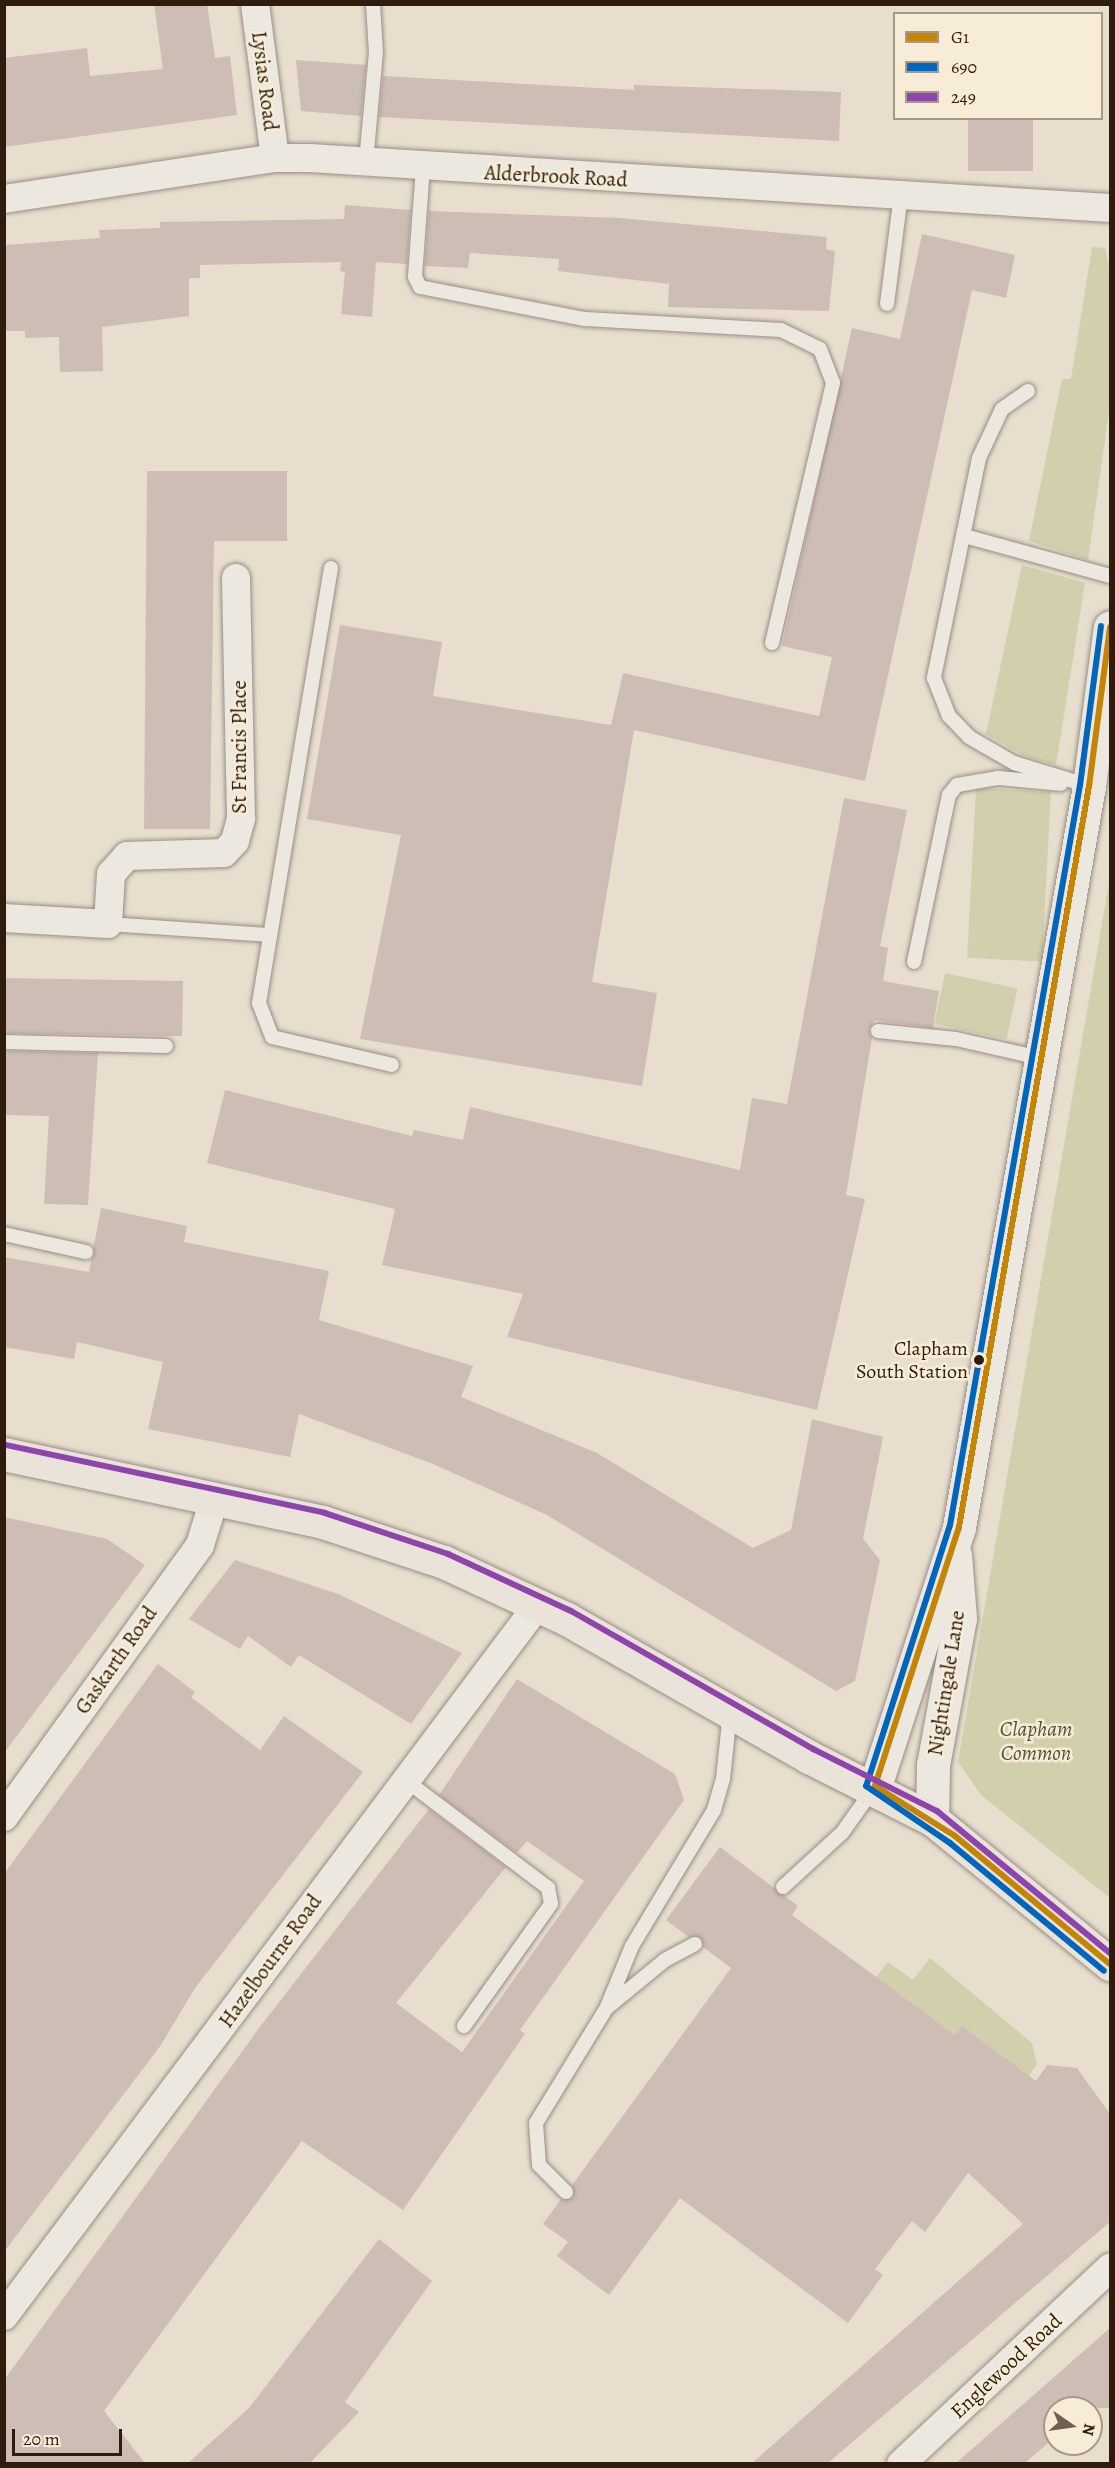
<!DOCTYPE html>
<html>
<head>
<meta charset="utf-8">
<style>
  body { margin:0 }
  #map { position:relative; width:1115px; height:2468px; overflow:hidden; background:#e8dece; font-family:Alegreya,serif }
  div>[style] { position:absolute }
  .green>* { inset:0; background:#d1cfac; transform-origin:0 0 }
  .building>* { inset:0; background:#cebdb4; transform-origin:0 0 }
  .roads { filter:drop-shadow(0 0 2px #968e83) drop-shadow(0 0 2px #968e83) }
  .lane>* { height:14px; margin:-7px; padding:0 7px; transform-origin:7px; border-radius:7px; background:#ece7df }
  .street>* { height:28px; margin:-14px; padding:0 14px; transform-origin:14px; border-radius:14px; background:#ece7df }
  .secondary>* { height:33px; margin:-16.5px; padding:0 16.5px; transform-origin:16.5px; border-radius:16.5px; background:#ece7df }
  .highway>* { height:33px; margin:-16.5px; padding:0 16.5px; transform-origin:16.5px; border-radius:16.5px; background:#e9e3da }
  .bus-1>* { height:6px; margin:-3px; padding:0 3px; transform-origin:3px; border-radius:3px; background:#c58403 }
  .bus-2>* { height:6px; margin:-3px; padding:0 3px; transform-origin:3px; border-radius:3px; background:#0065bd }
  .bus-3>* { height:6px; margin:-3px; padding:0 3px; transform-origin:3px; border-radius:3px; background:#8e44ad }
  .dots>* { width:16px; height:16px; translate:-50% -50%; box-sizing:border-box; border:3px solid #f7ecd8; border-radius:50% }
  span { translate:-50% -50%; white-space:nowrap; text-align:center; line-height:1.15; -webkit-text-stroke:5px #f7ecd8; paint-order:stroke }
  .bus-label { font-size:20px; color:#2e1d0d }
  .right { translate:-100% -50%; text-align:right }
  .street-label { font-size:21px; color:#2e1d0d }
  .park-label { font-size:21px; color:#594f35; font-style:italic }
  .frame { position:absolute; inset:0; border:6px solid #2e1d0d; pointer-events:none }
  .legend { position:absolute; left:893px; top:12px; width:210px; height:108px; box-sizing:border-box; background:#f7ecd8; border:2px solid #a79987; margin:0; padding:8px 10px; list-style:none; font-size:18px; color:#2e1d0d }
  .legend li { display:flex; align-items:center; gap:12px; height:30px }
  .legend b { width:30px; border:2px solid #a79987 }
  .north { position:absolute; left:1043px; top:2396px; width:60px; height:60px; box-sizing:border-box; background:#f7ecd8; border:2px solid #a79987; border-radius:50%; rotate:103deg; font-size:16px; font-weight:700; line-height:24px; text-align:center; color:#2e1d0d }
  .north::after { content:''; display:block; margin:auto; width:21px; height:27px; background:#6f6151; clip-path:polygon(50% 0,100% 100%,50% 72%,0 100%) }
  .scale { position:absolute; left:12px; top:2429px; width:110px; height:27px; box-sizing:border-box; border:3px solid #2e1d0d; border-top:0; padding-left:8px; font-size:18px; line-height:21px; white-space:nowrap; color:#2e1d0d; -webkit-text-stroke:4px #f7ecd8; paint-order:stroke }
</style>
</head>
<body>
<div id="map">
  <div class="green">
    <div style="clip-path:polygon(1092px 247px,1105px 248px,1110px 271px,1110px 404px,1088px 560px,1029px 541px,1062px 379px,1071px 379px)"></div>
    <div style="clip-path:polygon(1022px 565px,1085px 583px,1056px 765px,1024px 756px,986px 734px)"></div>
    <div style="left:976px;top:788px;width:75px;height:170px;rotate:3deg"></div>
    <div style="clip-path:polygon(1110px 877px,1110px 1898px,981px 1795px,958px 1762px)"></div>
    <div style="left:945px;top:973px;width:74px;height:52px;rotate:12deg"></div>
    <div style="clip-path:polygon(930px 1958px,1032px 2043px,1037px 2064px,1029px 2076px,962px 2026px,955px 2035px,876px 1977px,888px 1962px,913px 1980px)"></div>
  </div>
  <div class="building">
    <div style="clip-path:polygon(154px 4px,207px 4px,215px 58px,230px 56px,237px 115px,4px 147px,4px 58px,87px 48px,90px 76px,163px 69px)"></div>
    <div style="clip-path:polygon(296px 60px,366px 65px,361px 116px,301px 111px)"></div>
    <div style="clip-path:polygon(383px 76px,634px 90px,634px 85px,841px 92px,839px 141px,379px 117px)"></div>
    <div style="left:968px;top:118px;width:65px;height:53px"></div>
    <div style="clip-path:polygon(345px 205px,411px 210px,407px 264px,376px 262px,372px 317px,341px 314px,345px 272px,340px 271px,341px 262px,200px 265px,200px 278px,189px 278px,189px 316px,102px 327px,103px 371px,60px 372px,59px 337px,25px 338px,25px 331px,4px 331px,4px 245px,100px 238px,99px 230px,160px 228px,160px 222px,344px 219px)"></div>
    <div style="clip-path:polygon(429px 211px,620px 218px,827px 237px,826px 249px,835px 251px,829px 311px,668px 307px,669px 284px,558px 271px,559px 259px,470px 253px,468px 268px,425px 266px)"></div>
    <div style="clip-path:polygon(922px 234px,1015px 255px,1006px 298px,972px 290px,865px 781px,634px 730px,592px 982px,657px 993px,642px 1086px,360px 1039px,401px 835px,307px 819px,340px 625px,442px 642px,433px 696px,611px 725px,623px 673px,819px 716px,832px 657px,782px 646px,852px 328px,900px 339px)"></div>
    <div style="clip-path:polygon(147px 471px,287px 471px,287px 541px,214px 541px,210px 829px,144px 829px)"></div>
    <div style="clip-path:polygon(844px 798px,907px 810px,880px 946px,888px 948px,883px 981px,939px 991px,933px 1028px,875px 1020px,869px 1030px,872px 1038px,846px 1195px,865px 1199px,817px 1410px,507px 1337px,523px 1294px,382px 1265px,395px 1209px,207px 1163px,225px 1090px,412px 1136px,414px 1130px,463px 1140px,470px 1107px,740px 1170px,752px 1098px,787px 1104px)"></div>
    <div style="left:4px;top:978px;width:179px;height:55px;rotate:1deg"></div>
    <div style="clip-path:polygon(4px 1051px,98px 1053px,88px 1205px,44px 1204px,49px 1116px,4px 1115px)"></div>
    <div style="clip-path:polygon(101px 1208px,187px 1226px,184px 1242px,329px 1271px,319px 1320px,473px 1366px,461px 1397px,597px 1453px,753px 1548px,791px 1530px,812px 1419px,883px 1437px,863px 1539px,880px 1560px,855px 1681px,836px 1691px,547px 1515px,433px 1464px,299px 1414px,290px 1457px,148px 1429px,163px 1362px,77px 1342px,74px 1359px,4px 1347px,4px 1257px,89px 1272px)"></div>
    <div style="clip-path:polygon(4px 1517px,107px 1539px,145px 1565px,4px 1753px)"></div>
    <div style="clip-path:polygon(235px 1560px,338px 1594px,462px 1653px,411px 1724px,299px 1655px,291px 1667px,248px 1636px,240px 1649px,189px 1619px)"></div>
    <div style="clip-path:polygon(158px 1664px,195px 1692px,191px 1697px,260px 1750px,284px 1716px,363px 1772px,195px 1988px,161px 2045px,4px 2252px,4px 1874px)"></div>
    <div style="clip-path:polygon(517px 1679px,675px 1774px,684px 1800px,520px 2030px,525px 2034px,403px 2210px,302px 2141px,104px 2411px,145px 2463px,4px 2463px,4px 2380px,259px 2028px,429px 1809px,506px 1867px,396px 2003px,462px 2052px,584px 1881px,527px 1841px,517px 1853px,439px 1795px)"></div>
    <div style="clip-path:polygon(720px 1847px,798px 1906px,792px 1915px,955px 2035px,962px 2026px,1036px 2081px,1047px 2065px,1077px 2068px,1110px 2114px,1110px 2222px,828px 2463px,752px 2463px,1023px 2224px,968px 2173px,925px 2232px,912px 2221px,875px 2269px,883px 2275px,848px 2323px,680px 2198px,609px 2295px,557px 2256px,568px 2242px,543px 2224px,561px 2199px,573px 2198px,572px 2185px,731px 1968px,703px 1947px,700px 1937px,689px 1937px,666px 1920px)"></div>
    <div style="clip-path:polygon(379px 2239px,432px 2281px,345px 2402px,359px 2412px,310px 2463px,188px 2463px,249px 2408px)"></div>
    <div style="clip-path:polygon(1110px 2328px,1110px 2408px,1055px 2408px,1055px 2437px,1025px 2463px,956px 2463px)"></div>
  </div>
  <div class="roads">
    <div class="lane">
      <div style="left:366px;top:162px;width:109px;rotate:-84.8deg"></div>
      <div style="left:376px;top:53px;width:49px;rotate:-93.5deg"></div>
      <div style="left:423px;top:167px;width:110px;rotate:94.2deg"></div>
      <div style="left:415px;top:277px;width:11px;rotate:63deg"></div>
      <div style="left:420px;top:287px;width:168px;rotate:11deg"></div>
      <div style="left:585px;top:319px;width:196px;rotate:3.2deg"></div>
      <div style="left:781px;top:330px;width:43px;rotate:26deg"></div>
      <div style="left:820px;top:349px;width:36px;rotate:69deg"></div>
      <div style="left:833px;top:383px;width:267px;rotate:103.2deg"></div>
      <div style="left:887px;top:304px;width:111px;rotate:-82.7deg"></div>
      <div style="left:1028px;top:391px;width:32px;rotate:145deg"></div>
      <div style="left:1002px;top:409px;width:54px;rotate:115.1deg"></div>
      <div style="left:979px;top:458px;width:225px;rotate:101.6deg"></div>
      <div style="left:934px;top:678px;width:41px;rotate:68.5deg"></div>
      <div style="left:949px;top:716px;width:29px;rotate:46deg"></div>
      <div style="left:969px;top:737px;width:52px;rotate:30deg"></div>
      <div style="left:1014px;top:763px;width:78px;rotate:17deg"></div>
      <div style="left:965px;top:536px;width:150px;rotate:15.4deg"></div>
      <div style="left:331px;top:568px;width:441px;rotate:99.4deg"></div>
      <div style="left:259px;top:1003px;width:36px;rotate:69deg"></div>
      <div style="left:272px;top:1037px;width:123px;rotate:13.1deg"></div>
      <div style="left:108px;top:924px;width:160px;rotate:3.9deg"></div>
      <div style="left:914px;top:962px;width:171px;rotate:-78.2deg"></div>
      <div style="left:949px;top:795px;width:13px;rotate:-51deg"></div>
      <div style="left:957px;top:785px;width:42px;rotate:-9.7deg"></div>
      <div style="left:998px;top:778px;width:63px;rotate:5.4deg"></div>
      <div style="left:878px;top:1031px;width:78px;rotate:5.9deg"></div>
      <div style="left:956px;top:1039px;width:86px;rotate:12.7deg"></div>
      <div style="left:4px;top:1042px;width:162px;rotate:1.4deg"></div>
      <div style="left:4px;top:1234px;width:84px;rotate:12.4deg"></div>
      <div style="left:404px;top:1779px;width:181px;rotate:37.1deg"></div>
      <div style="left:548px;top:1888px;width:16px;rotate:79deg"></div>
      <div style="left:551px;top:1904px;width:150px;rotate:125.5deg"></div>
      <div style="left:783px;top:1887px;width:80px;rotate:-42.5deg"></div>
      <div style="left:842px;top:1833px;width:55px;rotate:-54.6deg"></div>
      <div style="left:609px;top:2006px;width:72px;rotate:-39.4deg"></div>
      <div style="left:665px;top:1960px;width:34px;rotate:-28deg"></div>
      <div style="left:566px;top:2192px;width:38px;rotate:-135deg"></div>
      <div style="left:539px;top:2165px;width:42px;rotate:-94.1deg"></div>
      <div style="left:536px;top:2123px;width:136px;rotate:-58.5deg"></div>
      <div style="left:607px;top:2007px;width:66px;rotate:-67.7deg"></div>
      <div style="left:632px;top:1946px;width:159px;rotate:-58.9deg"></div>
      <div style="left:714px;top:1810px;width:32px;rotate:-74deg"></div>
      <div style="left:723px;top:1779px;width:67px;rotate:-84deg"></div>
    </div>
    <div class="street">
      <div style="left:255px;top:4px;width:155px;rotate:82.6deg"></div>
      <div style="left:4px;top:199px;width:274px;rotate:-8.6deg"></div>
      <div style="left:275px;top:158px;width:35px"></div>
      <div style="left:310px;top:158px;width:802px;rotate:3.58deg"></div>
      <div style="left:4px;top:918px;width:104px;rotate:3.3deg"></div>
      <div style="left:108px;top:924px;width:50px;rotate:-86.6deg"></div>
      <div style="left:111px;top:874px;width:24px;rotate:-48deg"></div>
      <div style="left:127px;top:856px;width:97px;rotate:-1.8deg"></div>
      <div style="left:224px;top:853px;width:16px;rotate:-47deg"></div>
      <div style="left:235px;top:841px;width:24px;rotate:-75deg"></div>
      <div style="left:241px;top:818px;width:240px;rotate:-91.2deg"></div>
      <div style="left:4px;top:1817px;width:335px;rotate:-54.2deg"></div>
      <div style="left:200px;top:1545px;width:50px;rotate:-72.6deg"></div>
      <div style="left:4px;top:2316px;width:888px;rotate:-53.1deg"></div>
      <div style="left:901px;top:2464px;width:287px;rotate:-43.2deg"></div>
    </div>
    <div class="secondary">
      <div style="left:875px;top:1786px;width:272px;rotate:-72deg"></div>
      <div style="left:959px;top:1527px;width:752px;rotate:-80.05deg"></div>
      <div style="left:1089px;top:786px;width:160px;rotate:-82.5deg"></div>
      <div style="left:932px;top:1819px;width:54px;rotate:-88.9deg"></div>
      <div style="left:933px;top:1765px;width:149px;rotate:-79.6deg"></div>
      <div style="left:960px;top:1618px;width:63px;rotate:-94.5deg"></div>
    </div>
    <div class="highway">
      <div style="left:4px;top:1454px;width:326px;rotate:12deg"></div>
      <div style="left:323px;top:1522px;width:127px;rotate:18.3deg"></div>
      <div style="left:444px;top:1562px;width:136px;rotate:24.9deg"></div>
      <div style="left:567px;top:1619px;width:279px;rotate:29.7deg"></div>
      <div style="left:809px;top:1757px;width:138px;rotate:26.8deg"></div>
      <div style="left:932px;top:1819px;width:230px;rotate:39.2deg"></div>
    </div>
  </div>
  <div class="bus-1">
    <div style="left:1110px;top:627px;width:160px;rotate:97.5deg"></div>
    <div style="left:1089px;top:786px;width:752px;rotate:99.95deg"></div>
    <div style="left:959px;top:1527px;width:272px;rotate:108deg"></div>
    <div style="left:875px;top:1786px;width:94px;rotate:32deg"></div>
    <div style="left:955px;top:1836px;width:201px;rotate:39.6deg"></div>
  </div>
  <div class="bus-2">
    <div style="left:1101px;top:626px;width:160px;rotate:97.5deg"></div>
    <div style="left:1080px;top:785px;width:751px;rotate:99.96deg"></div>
    <div style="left:950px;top:1525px;width:274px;rotate:107.8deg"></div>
    <div style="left:866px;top:1786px;width:102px;rotate:34.2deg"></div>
    <div style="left:950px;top:1843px;width:200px;rotate:39.7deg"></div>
  </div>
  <div class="bus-3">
    <div style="left:6px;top:1445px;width:326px;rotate:12deg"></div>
    <div style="left:325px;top:1513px;width:130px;rotate:18.4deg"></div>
    <div style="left:448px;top:1554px;width:136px;rotate:24.9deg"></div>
    <div style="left:571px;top:1611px;width:279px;rotate:29.7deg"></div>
    <div style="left:813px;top:1749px;width:139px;rotate:26.6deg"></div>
    <div style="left:937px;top:1811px;width:224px;rotate:39.4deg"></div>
  </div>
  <div class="dots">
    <div style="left:979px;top:1360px;background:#2e1d0d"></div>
  </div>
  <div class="bus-label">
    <span class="right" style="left:968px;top:1360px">Clapham<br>South Station</span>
  </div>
  <div class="street-label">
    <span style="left:265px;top:81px;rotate:83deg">Lysias Road</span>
    <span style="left:556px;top:176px;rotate:3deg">Alderbrook Road</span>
    <span style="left:239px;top:747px;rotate:-90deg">St Francis Place</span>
    <span style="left:116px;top:1660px;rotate:-55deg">Gaskarth Road</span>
    <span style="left:946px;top:1683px;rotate:-81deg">Nightingale Lane</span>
    <span style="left:270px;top:1961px;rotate:-54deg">Hazelbourne Road</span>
    <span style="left:1006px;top:2366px;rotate:-43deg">Englewood Road</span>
  </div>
  <div class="park-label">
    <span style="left:1036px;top:1741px">Clapham<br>Common</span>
  </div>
  <div class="frame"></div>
  <ul class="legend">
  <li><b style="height:8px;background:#c58403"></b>G1</li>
  <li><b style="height:8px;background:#0065bd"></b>690</li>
  <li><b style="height:8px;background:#8e44ad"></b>249</li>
  </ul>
  <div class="north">N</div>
  <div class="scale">20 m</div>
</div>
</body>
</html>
